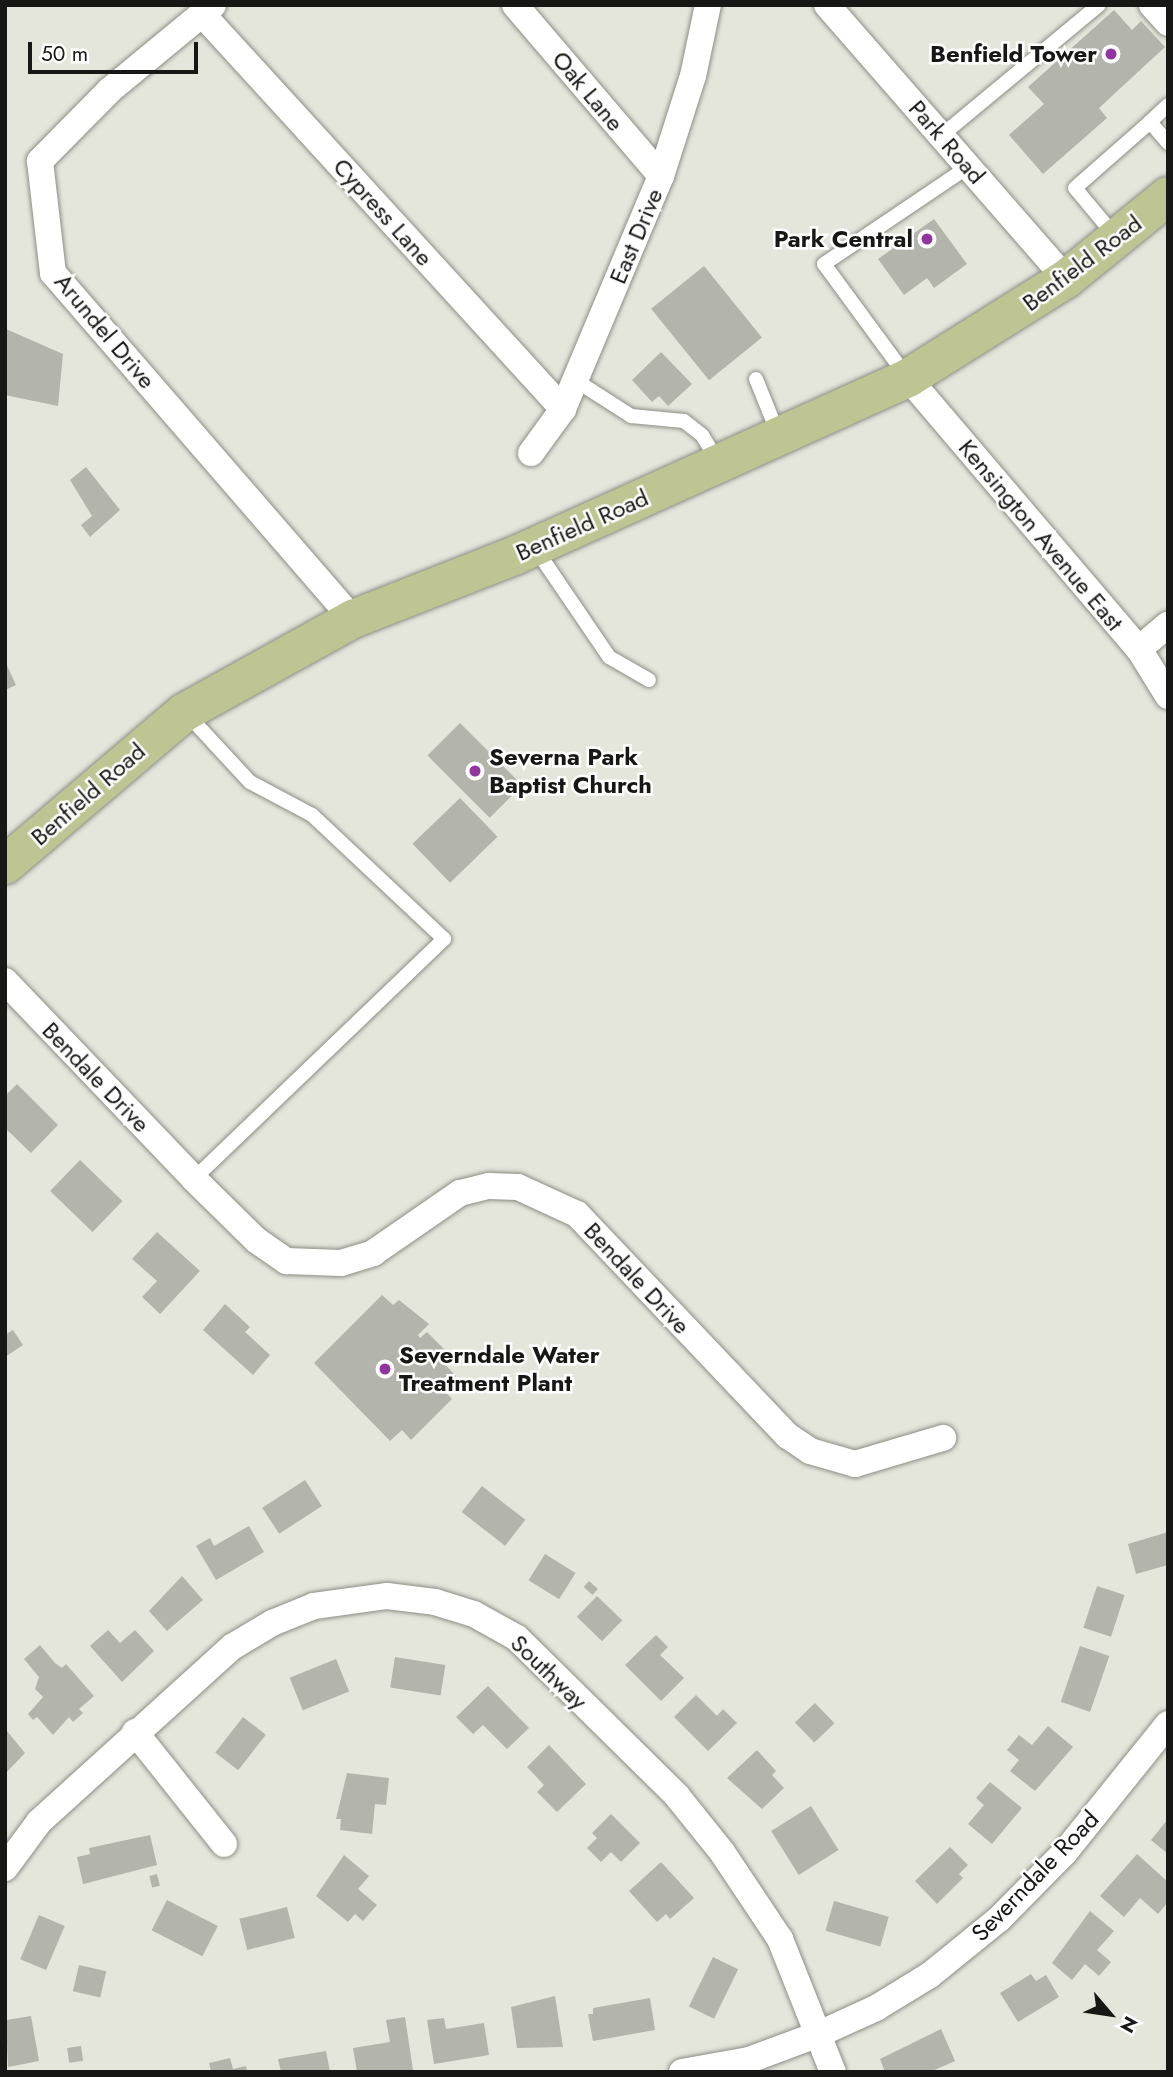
<!DOCTYPE html>
<html>
<head>
<meta charset="utf-8">
<style>
  body { margin:0 }
  #map { position:relative; width:1173px; height:2077px; overflow:hidden; background:#e4e6dc; font-family:Jost,sans-serif }
  div>[style] { position:absolute }
  .building>* { inset:0; background:#b3b4ab; transform-origin:0 0 }
  .roads { filter:drop-shadow(0 0 2px #8c8e85) drop-shadow(0 0 2px #8c8e85) }
  .lane>* { height:14px; margin:-7px; padding:0 7px; transform-origin:7px; border-radius:7px; background:#fff }
  .street>* { height:26px; margin:-13px; padding:0 13px; transform-origin:13px; border-radius:13px; background:#fff }
  .primary>* { height:38px; margin:-19px; padding:0 19px; transform-origin:19px; border-radius:19px; background:#bec592 }
  .dots>* { width:19px; height:19px; translate:-50% -50%; box-sizing:border-box; border:4px solid #fff; border-radius:50% }
  span { translate:-50% -50%; white-space:nowrap; text-align:center; line-height:1.15; -webkit-text-stroke:5px #fff; paint-order:stroke }
  .poi-label { font-size:24px; color:#171815; font-weight:700 }
  .right { translate:-100% -50%; text-align:right }
  .left { translate:0 -50%; text-align:left }
  .street-label { font-size:24px; color:#171815 }
  .frame { position:absolute; inset:0; border:7px solid #171815; pointer-events:none }
  .north { position:absolute; left:1075px; top:1979px; width:70px; height:70px; -webkit-text-stroke:5px #fff; paint-order:stroke; rotate:119deg; font-size:19px; font-weight:700; line-height:28px; text-align:center; color:#171815 }
  .north::after { content:''; display:block; margin:auto; width:24px; height:32px; background:#171815; clip-path:polygon(50% 0,100% 100%,50% 72%,0 100%) }
  .scale { position:absolute; left:28px; top:42px; width:170px; height:32px; box-sizing:border-box; border:4px solid #171815; border-top:0; padding-left:9px; font-size:21px; line-height:24px; white-space:nowrap; color:#171815; -webkit-text-stroke:5px #fff; paint-order:stroke }
</style>
</head>
<body>
<div id="map">
  <div class="building">
    <div style="clip-path:polygon(1114px 10px,1132px 30px,1141px 21px,1165px 47px,1099px 108px,1107px 118px,1043px 174px,1009px 135px,1044px 104px,1028px 87px)"></div>
    <div style="clip-path:polygon(934px 219px,967px 264px,934px 288px,927px 278px,904px 295px,878px 259px)"></div>
    <div style="left:704px;top:266px;width:92px;height:68px;rotate:51deg"></div>
    <div style="clip-path:polygon(6px 329px,63px 354px,58px 406px,5px 395px)"></div>
    <div style="clip-path:polygon(661px 352px,692px 384px,668px 406px,659px 396px,652px 402px,632px 380px)"></div>
    <div style="clip-path:polygon(86px 467px,120px 510px,90px 537px,81px 525px,92px 516px,70px 480px)"></div>
    <div style="clip-path:polygon(5px 661px,16px 685px,5px 690px)"></div>
    <div style="left:460px;top:723px;width:88px;height:46px;rotate:45deg"></div>
    <div style="left:460px;top:798px;width:54px;height:66px;rotate:46deg"></div>
    <div style="clip-path:polygon(17px 1084px,58px 1125px,31px 1153px,5px 1128px,5px 1096px)"></div>
    <div style="left:80px;top:1160px;width:59px;height:43px;rotate:44deg"></div>
    <div style="clip-path:polygon(157px 1232px,200px 1271px,160px 1314px,142px 1297px,157px 1281px,132px 1259px)"></div>
    <div style="clip-path:polygon(382px 1295px,393px 1305px,399px 1300px,429px 1324px,418px 1335px,420px 1338px,427px 1332px,446px 1351px,439px 1358px,456px 1376px,443px 1389px,452px 1399px,411px 1440px,402px 1430px,390px 1441px,314px 1363px)"></div>
    <div style="clip-path:polygon(225px 1304px,250px 1327px,245px 1332px,270px 1355px,253px 1375px,203px 1330px)"></div>
    <div style="clip-path:polygon(13px 1330px,23px 1345px,5px 1357px,5px 1335px)"></div>
    <div style="left:305px;top:1480px;width:31px;height:51px;rotate:57deg"></div>
    <div style="left:482px;top:1486px;width:55px;height:33px;rotate:38deg"></div>
    <div style="clip-path:polygon(249px 1526px,264px 1552px,216px 1580px,196px 1546px,210px 1538px,214px 1546px)"></div>
    <div style="clip-path:polygon(1168px 1532px,1168px 1565px,1136px 1574px,1128px 1544px)"></div>
    <div style="left:545px;top:1554px;width:36px;height:31px;rotate:32deg"></div>
    <div style="clip-path:polygon(182px 1576px,203px 1600px,167px 1631px,149px 1611px)"></div>
    <div style="left:589px;top:1581px;width:12px;height:8px;rotate:42deg"></div>
    <div style="left:1097px;top:1586px;width:29px;height:44px;rotate:18deg"></div>
    <div style="left:597px;top:1596px;width:35px;height:29px;rotate:44deg"></div>
    <div style="clip-path:polygon(108px 1630px,120px 1643px,135px 1630px,154px 1651px,122px 1682px,90px 1646px)"></div>
    <div style="clip-path:polygon(656px 1635px,668px 1647px,660px 1655px,684px 1678px,661px 1701px,625px 1665px)"></div>
    <div style="clip-path:polygon(40px 1645px,55px 1663px,62px 1668px,66px 1664px,94px 1696px,79px 1709px,83px 1713px,73px 1722px,69px 1717px,53px 1735px,37px 1717px,33px 1720px,28px 1714px,43px 1697px,35px 1689px,39px 1677px,24px 1659px)"></div>
    <div style="left:1080px;top:1646px;width:31px;height:59px;rotate:19deg"></div>
    <div style="left:395px;top:1657px;width:51px;height:31px;rotate:9deg"></div>
    <div style="left:336px;top:1659px;width:35px;height:50px;rotate:68deg"></div>
    <div style="clip-path:polygon(488px 1686px,529px 1728px,507px 1749px,483px 1725px,473px 1734px,456px 1717px)"></div>
    <div style="clip-path:polygon(696px 1695px,717px 1716px,723px 1709px,737px 1723px,708px 1751px,674px 1717px)"></div>
    <div style="left:815px;top:1703px;width:28px;height:28px;rotate:46deg"></div>
    <div style="left:243px;top:1717px;width:29px;height:45px;rotate:38deg"></div>
    <div style="clip-path:polygon(1048px 1726px,1073px 1747px,1035px 1791px,1010px 1771px,1019px 1760px,1007px 1750px,1019px 1735px,1032px 1745px)"></div>
    <div style="clip-path:polygon(7px 1731px,25px 1753px,5px 1774px,5px 1732px)"></div>
    <div style="clip-path:polygon(549px 1745px,586px 1784px,557px 1812px,537px 1792px,544px 1785px,527px 1767px)"></div>
    <div style="clip-path:polygon(757px 1750px,776px 1771px,772px 1775px,784px 1788px,762px 1809px,727px 1778px)"></div>
    <div style="clip-path:polygon(347px 1773px,389px 1778px,386px 1805px,375px 1804px,372px 1834px,340px 1830px,341px 1819px,336px 1819px)"></div>
    <div style="clip-path:polygon(990px 1782px,1022px 1808px,992px 1844px,968px 1824px,984px 1805px,976px 1798px)"></div>
    <div style="left:811px;top:1806px;width:52px;height:47px;rotate:58deg"></div>
    <div style="clip-path:polygon(611px 1814px,640px 1843px,621px 1862px,611px 1852px,601px 1862px,587px 1848px,597px 1838px,592px 1833px)"></div>
    <div style="clip-path:polygon(1168px 1819px,1168px 1854px,1151px 1840px)"></div>
    <div style="clip-path:polygon(150px 1835px,157px 1865px,83px 1884px,77px 1857px,90px 1854px,89px 1848px)"></div>
    <div style="clip-path:polygon(950px 1847px,968px 1865px,959px 1874px,963px 1878px,937px 1904px,915px 1881px)"></div>
    <div style="clip-path:polygon(1137px 1854px,1168px 1882px,1168px 1902px,1158px 1914px,1140px 1898px,1124px 1917px,1100px 1896px)"></div>
    <div style="clip-path:polygon(344px 1855px,369px 1876px,358px 1889px,377px 1905px,363px 1921px,355px 1914px,348px 1922px,316px 1896px)"></div>
    <div style="clip-path:polygon(661px 1862px,694px 1898px,670px 1919px,666px 1914px,657px 1922px,629px 1891px)"></div>
    <div style="left:157px;top:1874px;width:12px;height:8px;rotate:76deg"></div>
    <div style="left:167px;top:1900px;width:57px;height:34px;rotate:27deg"></div>
    <div style="left:834px;top:1901px;width:57px;height:31px;rotate:16deg"></div>
    <div style="left:287px;top:1907px;width:32px;height:49px;rotate:76deg"></div>
    <div style="clip-path:polygon(1090px 1911px,1114px 1931px,1097px 1950px,1111px 1962px,1099px 1976px,1085px 1964px,1072px 1980px,1052px 1963px)"></div>
    <div style="left:39px;top:1915px;width:28px;height:48px;rotate:23deg"></div>
    <div style="left:713px;top:1957px;width:28px;height:55px;rotate:26deg"></div>
    <div style="left:79px;top:1965px;width:28px;height:27px;rotate:13deg"></div>
    <div style="clip-path:polygon(1031px 1974px,1036px 1981px,1046px 1975px,1059px 1997px,1018px 2022px,1000px 1993px)"></div>
    <div style="clip-path:polygon(555px 1996px,563px 2047px,517px 2048px,511px 2007px)"></div>
    <div style="clip-path:polygon(650px 1998px,655px 2030px,593px 2041px,588px 2014px,593px 2014px,593px 2008px)"></div>
    <div style="clip-path:polygon(31px 2016px,39px 2061px,8px 2067px,6px 2020px)"></div>
    <div style="clip-path:polygon(405px 2017px,413px 2070px,357px 2072px,353px 2048px,390px 2042px,386px 2020px)"></div>
    <div style="clip-path:polygon(444px 2018px,446px 2029px,484px 2023px,489px 2055px,434px 2064px,427px 2020px)"></div>
    <div style="clip-path:polygon(941px 2029px,955px 2061px,930px 2072px,885px 2072px,880px 2059px)"></div>
    <div style="left:81px;top:2046px;width:15px;height:14px;rotate:82deg"></div>
    <div style="clip-path:polygon(326px 2051px,330px 2072px,281px 2072px,278px 2059px)"></div>
    <div style="clip-path:polygon(230px 2058px,233px 2069px,246px 2066px,247px 2072px,211px 2072px,209px 2063px)"></div>
  </div>
  <div class="roads">
    <div class="lane">
      <div style="left:1168px;top:105px;width:25px;rotate:137deg"></div>
      <div style="left:1150px;top:122px;width:28px;rotate:49deg"></div>
      <div style="left:941px;top:136px;width:205px;rotate:-39.7deg"></div>
      <div style="left:1115px;top:236px;width:62px;rotate:-129.8deg"></div>
      <div style="left:1075px;top:188px;width:100px;rotate:-41.3deg"></div>
      <div style="left:907px;top:377px;width:140px;rotate:-126.3deg"></div>
      <div style="left:824px;top:264px;width:174px;rotate:-34deg"></div>
      <div style="left:756px;top:379px;width:61px;rotate:68deg"></div>
      <div style="left:575px;top:380px;width:67px;rotate:32.7deg"></div>
      <div style="left:631px;top:416px;width:53px;rotate:5.4deg"></div>
      <div style="left:684px;top:421px;width:23px;rotate:38deg"></div>
      <div style="left:702px;top:435px;width:31px;rotate:59deg"></div>
      <div style="left:535px;top:548px;width:132px;rotate:55.8deg"></div>
      <div style="left:609px;top:657px;width:46px;rotate:29.9deg"></div>
      <div style="left:186px;top:713px;width:94px;rotate:47.2deg"></div>
      <div style="left:250px;top:782px;width:70px;rotate:28deg"></div>
      <div style="left:312px;top:815px;width:181px;rotate:43.2deg"></div>
      <div style="left:444px;top:939px;width:347px;rotate:136.2deg"></div>
    </div>
    <div class="street">
      <div style="left:213px;top:5px;width:134px;rotate:140.5deg"></div>
      <div style="left:110px;top:90px;width:100px;rotate:134.6deg"></div>
      <div style="left:40px;top:161px;width:113px;rotate:83.4deg"></div>
      <div style="left:53px;top:273px;width:458px;rotate:49.1deg"></div>
      <div style="left:515px;top:5px;width:225px;rotate:49.5deg"></div>
      <div style="left:827px;top:5px;width:364px;rotate:48.9deg"></div>
      <div style="left:1152px;top:5px;width:24px;rotate:48deg"></div>
      <div style="left:203px;top:15px;width:534px;rotate:47.58deg"></div>
      <div style="left:908px;top:378px;width:356px;rotate:49.6deg"></div>
      <div style="left:1139px;top:649px;width:55px;rotate:58.3deg"></div>
      <div style="left:531px;top:453px;width:54px;rotate:-54deg"></div>
      <div style="left:563px;top:409px;width:253px;rotate:-67.2deg"></div>
      <div style="left:661px;top:176px;width:105px;rotate:-72.3deg"></div>
      <div style="left:693px;top:76px;width:73px;rotate:-78.1deg"></div>
      <div style="left:1139px;top:649px;width:38px;rotate:-40deg"></div>
      <div style="left:5px;top:981px;width:274px;rotate:46.3deg"></div>
      <div style="left:194px;top:1179px;width:87px;rotate:44.5deg"></div>
      <div style="left:256px;top:1240px;width:37px;rotate:35deg"></div>
      <div style="left:286px;top:1261px;width:55px;rotate:2.1deg"></div>
      <div style="left:341px;top:1263px;width:34px;rotate:-17deg"></div>
      <div style="left:373px;top:1253px;width:106px;rotate:-34.6deg"></div>
      <div style="left:460px;top:1193px;width:30px;rotate:-14deg"></div>
      <div style="left:489px;top:1186px;width:29px;rotate:2deg"></div>
      <div style="left:518px;top:1187px;width:65px;rotate:24.6deg"></div>
      <div style="left:577px;top:1214px;width:306px;rotate:46.5deg"></div>
      <div style="left:788px;top:1436px;width:27px;rotate:34deg"></div>
      <div style="left:810px;top:1451px;width:47px;rotate:16.1deg"></div>
      <div style="left:855px;top:1464px;width:92px;rotate:-16.5deg"></div>
      <div style="left:135px;top:1732px;width:143px;rotate:51.5deg"></div>
      <div style="left:5px;top:1868px;width:57px;rotate:-53.5deg"></div>
      <div style="left:39px;top:1822px;width:261px;rotate:-42.2deg"></div>
      <div style="left:232px;top:1647px;width:47px;rotate:-31deg"></div>
      <div style="left:272px;top:1623px;width:45px;rotate:-22deg"></div>
      <div style="left:314px;top:1606px;width:74px;rotate:-7.8deg"></div>
      <div style="left:387px;top:1596px;width:48px;rotate:7.1deg"></div>
      <div style="left:435px;top:1602px;width:41px;rotate:17.1deg"></div>
      <div style="left:474px;top:1614px;width:49px;rotate:29.2deg"></div>
      <div style="left:517px;top:1638px;width:225px;rotate:44.6deg"></div>
      <div style="left:677px;top:1796px;width:72px;rotate:51.2deg"></div>
      <div style="left:722px;top:1852px;width:105px;rotate:56.3deg"></div>
      <div style="left:780px;top:1939px;width:143px;rotate:68.3deg"></div>
      <div style="left:682px;top:2072px;width:68px;rotate:-10.2deg"></div>
      <div style="left:749px;top:2060px;width:75px;rotate:-20.4deg"></div>
      <div style="left:819px;top:2034px;width:63px;rotate:-24.5deg"></div>
      <div style="left:876px;top:2008px;width:63px;rotate:-31.4deg"></div>
      <div style="left:930px;top:1975px;width:89px;rotate:-39.1deg"></div>
      <div style="left:999px;top:1919px;width:94px;rotate:-45.4deg"></div>
      <div style="left:1065px;top:1852px;width:164px;rotate:-51.2deg"></div>
    </div>
    <div class="primary">
      <div style="left:5px;top:865px;width:236px;rotate:-40.4deg"></div>
      <div style="left:185px;top:712px;width:192px;rotate:-29deg"></div>
      <div style="left:353px;top:619px;width:175px;rotate:-21.4deg"></div>
      <div style="left:516px;top:555px;width:430px;rotate:-24.3deg"></div>
      <div style="left:908px;top:378px;width:186px;rotate:-32.1deg"></div>
      <div style="left:1066px;top:279px;width:132px;rotate:-39.1deg"></div>
    </div>
  </div>
  <div class="dots">
    <div style="left:1111px;top:54px;background:#9235a0"></div>
    <div style="left:927px;top:239px;background:#9235a0"></div>
    <div style="left:475px;top:771px;background:#9235a0"></div>
    <div style="left:385px;top:1369px;background:#9235a0"></div>
  </div>
  <div class="poi-label">
    <span class="right" style="left:1097px;top:54px">Benfield Tower</span>
    <span class="right" style="left:913px;top:239px">Park Central</span>
    <span class="left" style="left:489px;top:771px">Severna Park<br>Baptist Church</span>
    <span class="left" style="left:399px;top:1369px">Severndale Water<br>Treatment Plant</span>
  </div>
  <div class="street-label">
    <span style="left:588px;top:91px;rotate:50deg">Oak Lane</span>
    <span style="left:947px;top:142px;rotate:49deg">Park Road</span>
    <span style="left:383px;top:212px;rotate:48deg">Cypress Lane</span>
    <span style="left:636px;top:236px;rotate:-67deg">East Drive</span>
    <span style="left:1082px;top:263px;rotate:-37deg">Benfield Road</span>
    <span style="left:105px;top:331px;rotate:50deg">Arundel Drive</span>
    <span style="left:582px;top:525px;rotate:-24deg">Benfield Road</span>
    <span style="left:1041px;top:535px;rotate:50deg">Kensington Avenue East</span>
    <span style="left:88px;top:794px;rotate:-41deg">Benfield Road</span>
    <span style="left:96px;top:1077px;rotate:46deg">Bendale Drive</span>
    <span style="left:637px;top:1278px;rotate:47deg">Bendale Drive</span>
    <span style="left:549px;top:1672px;rotate:44deg">Southway</span>
    <span style="left:1035px;top:1876px;rotate:-46deg">Severndale Road</span>
  </div>
  <div class="frame"></div>
  <div class="north">N</div>
  <div class="scale">50 m</div>
</div>
</body>
</html>
